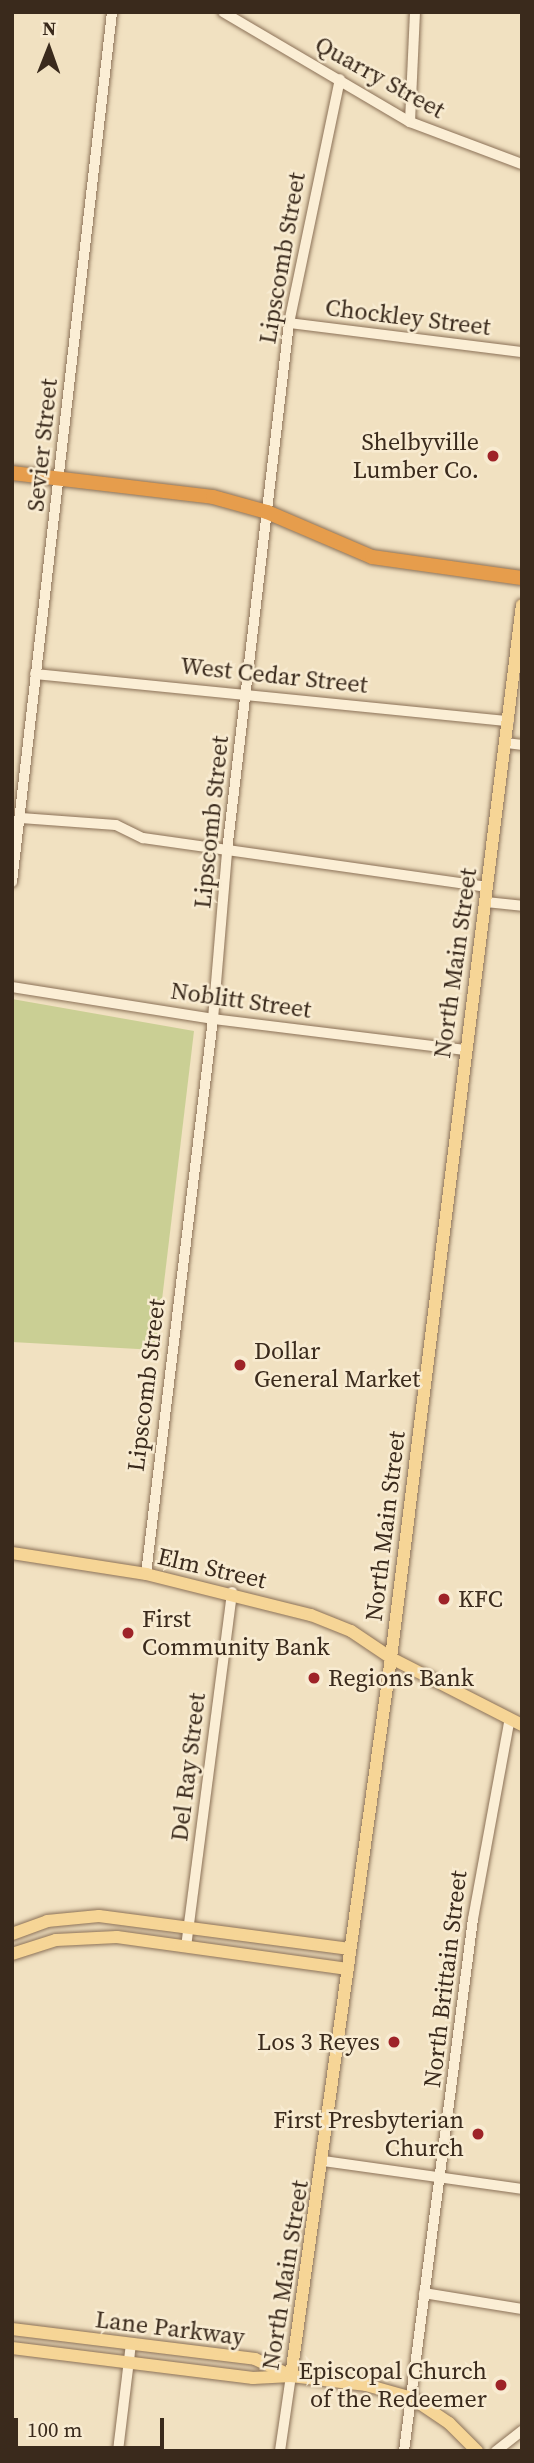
<!DOCTYPE html>
<html>
<head>
<meta charset="utf-8">
<style>
  body { margin:0 }
  #map { position:relative; width:534px; height:2463px; overflow:hidden; background:#f1e1c1; font-family:"Source Serif 4",serif }
  div>[style] { position:absolute }
  .green>* { inset:0; background:#cacf94 }
  .roads { filter:drop-shadow(0 0 2px #8b7157) drop-shadow(0 0 2px #8b7157) }
  .minor>* { height:10px; margin:-5px; padding:0 5px; transform-origin:5px; border-radius:5px; background:#fbeed5 }
  .major>* { height:12px; margin:-6px; padding:0 6px; transform-origin:6px; border-radius:6px; background:#f6d596 }
  .highway>* { height:14px; margin:-7px; padding:0 7px; transform-origin:7px; border-radius:7px; background:#e69d4c }
  .dots>* { width:19px; height:19px; translate:-50% -50%; box-sizing:border-box; border:4px solid #f8ebd1; border-radius:50% }
  span { translate:-50% -50%; white-space:nowrap; text-align:center; line-height:1.15; -webkit-text-stroke:5px #f8ebd1; paint-order:stroke }
  .street-label { font-size:24px; color:#3a2a1c }
  .poi-label { font-size:24px; color:#3a2a1c }
  .right { translate:-100% -50%; text-align:right }
  .left { translate:0 -50%; text-align:left }
  .frame { position:absolute; inset:0; border:14px solid #3a2a1c; pointer-events:none }
  .north { position:absolute; left:14px; top:14px; width:70px; height:70px; -webkit-text-stroke:5px #f8ebd1; paint-order:stroke; rotate:1deg; font-size:19px; font-weight:700; line-height:28px; text-align:center; color:#3a2a1c }
  .north::after { content:''; display:block; margin:auto; width:24px; height:32px; background:#3a2a1c; clip-path:polygon(50% 0,100% 100%,50% 72%,0 100%) }
  .scale { position:absolute; left:14px; top:2418px; width:150px; height:32px; box-sizing:border-box; border:4px solid #3a2a1c; border-top:0; padding-left:9px; font-size:21px; line-height:24px; white-space:nowrap; color:#3a2a1c; -webkit-text-stroke:5px #f8ebd1; paint-order:stroke }
</style>
</head>
<body>
<div id="map">
  <div class="green">
    <div style="clip-path:polygon(12px 999px,194px 1031px,156px 1350px,12px 1342px)"></div>
  </div>
  <div class="roads">
    <div class="minor">
      <div style="left:223px;top:12px;width:217px;rotate:30.5deg"></div>
      <div style="left:410px;top:122px;width:120px;rotate:20.6deg"></div>
      <div style="left:410px;top:122px;width:110px;rotate:-87.4deg"></div>
      <div style="left:289px;top:323px;width:235px;rotate:7.1deg"></div>
      <div style="left:35px;top:674px;width:476px;rotate:5.7deg"></div>
      <div style="left:506px;top:743px;width:16px;rotate:7deg"></div>
      <div style="left:21px;top:818px;width:95px;rotate:4.2deg"></div>
      <div style="left:116px;top:825px;width:30px;rotate:26deg"></div>
      <div style="left:143px;top:838px;width:348px;rotate:8.1deg"></div>
      <div style="left:12px;top:882px;width:876px;rotate:-83.44deg"></div>
      <div style="left:486px;top:902px;width:36px;rotate:6deg"></div>
      <div style="left:12px;top:987px;width:204px;rotate:9deg"></div>
      <div style="left:213px;top:1019px;width:253px;rotate:7deg"></div>
      <div style="left:146px;top:1574px;width:559px;rotate:-83.12deg"></div>
      <div style="left:213px;top:1019px;width:169px;rotate:-85.2deg"></div>
      <div style="left:227px;top:851px;width:532px;rotate:-83.3deg"></div>
      <div style="left:289px;top:323px;width:249px;rotate:-78.2deg"></div>
      <div style="left:186px;top:1947px;width:358px;rotate:-82.6deg"></div>
      <div style="left:323px;top:2161px;width:201px;rotate:8deg"></div>
      <div style="left:424px;top:2293px;width:99px;rotate:9.3deg"></div>
      <div style="left:118px;top:2451px;width:108px;rotate:-83.1deg"></div>
      <div style="left:280px;top:2451px;width:76px;rotate:-81.7deg"></div>
      <div style="left:404px;top:2451px;width:536px;rotate:-82.61deg"></div>
      <div style="left:473px;top:1919px;width:200px;rotate:-79.6deg"></div>
      <div style="left:496px;top:2451px;width:33px;rotate:-38deg"></div>
    </div>
    <div class="major">
      <div style="left:12px;top:1553px;width:136px;rotate:8.9deg"></div>
      <div style="left:146px;top:1574px;width:170px;rotate:14deg"></div>
      <div style="left:311px;top:1615px;width:43px;rotate:21.8deg"></div>
      <div style="left:351px;top:1631px;width:48px;rotate:34deg"></div>
      <div style="left:391px;top:1658px;width:147px;rotate:27.1deg"></div>
      <div style="left:12px;top:1934px;width:37px;rotate:-20deg"></div>
      <div style="left:47px;top:1921px;width:52px;rotate:-5.5deg"></div>
      <div style="left:99px;top:1916px;width:253px;rotate:7.5deg"></div>
      <div style="left:12px;top:1954px;width:46px;rotate:-17.7deg"></div>
      <div style="left:56px;top:1940px;width:61px;rotate:-2.8deg"></div>
      <div style="left:117px;top:1937px;width:233px;rotate:7.9deg"></div>
      <div style="left:12px;top:2329px;width:245px;rotate:7deg"></div>
      <div style="left:255px;top:2359px;width:35px;rotate:25deg"></div>
      <div style="left:12px;top:2348px;width:243px;rotate:7.1deg"></div>
      <div style="left:253px;top:2378px;width:38px;rotate:-3deg"></div>
      <div style="left:291px;top:2376px;width:76px;rotate:6.8deg"></div>
      <div style="left:366px;top:2385px;width:48px;rotate:15.8deg"></div>
      <div style="left:412px;top:2398px;width:45px;rotate:34deg"></div>
      <div style="left:449px;top:2423px;width:40px;rotate:45deg"></div>
      <div style="left:291px;top:2376px;width:725px;rotate:-82.07deg"></div>
      <div style="left:391px;top:1658px;width:1061px;rotate:-82.91deg"></div>
    </div>
    <div class="highway">
      <div style="left:12px;top:473px;width:202px;rotate:6.8deg"></div>
      <div style="left:213px;top:497px;width:56px;rotate:15.5deg"></div>
      <div style="left:267px;top:512px;width:114px;rotate:23.2deg"></div>
      <div style="left:372px;top:557px;width:151px;rotate:8deg"></div>
    </div>
  </div>
  <div class="dots">
    <div style="left:493px;top:456px;background:#9e2328"></div>
    <div style="left:240px;top:1365px;background:#9e2328"></div>
    <div style="left:444px;top:1599px;background:#9e2328"></div>
    <div style="left:128px;top:1633px;background:#9e2328"></div>
    <div style="left:314px;top:1678px;background:#9e2328"></div>
    <div style="left:394px;top:2042px;background:#9e2328"></div>
    <div style="left:478px;top:2134px;background:#9e2328"></div>
    <div style="left:501px;top:2385px;background:#9e2328"></div>
  </div>
  <div class="street-label">
    <span style="left:380px;top:77px;rotate:29deg">Quarry Street</span>
    <span style="left:282px;top:258px;rotate:-80deg">Lipscomb Street</span>
    <span style="left:408px;top:317px;rotate:7deg">Chockley Street</span>
    <span style="left:42px;top:445px;rotate:-84deg">Sevier Street</span>
    <span style="left:274px;top:675px;rotate:6deg">West Cedar Street</span>
    <span style="left:211px;top:822px;rotate:-84deg">Lipscomb Street</span>
    <span style="left:455px;top:963px;rotate:-82deg">North Main Street</span>
    <span style="left:241px;top:1000px;rotate:8deg">Noblitt Street</span>
    <span style="left:146px;top:1385px;rotate:-83deg">Lipscomb Street</span>
    <span style="left:385px;top:1526px;rotate:-83deg">North Main Street</span>
    <span style="left:212px;top:1568px;rotate:13deg">Elm Street</span>
    <span style="left:188px;top:1767px;rotate:-83deg">Del Ray Street</span>
    <span style="left:445px;top:1979px;rotate:-83deg">North Brittain Street</span>
    <span style="left:285px;top:2275px;rotate:-81deg">North Main Street</span>
    <span style="left:170px;top:2328px;rotate:7deg">Lane Parkway</span>
  </div>
  <div class="poi-label">
    <span class="right" style="left:479px;top:456px">Shelbyville<br>Lumber Co.</span>
    <span class="left" style="left:254px;top:1365px">Dollar<br>General Market</span>
    <span class="left" style="left:458px;top:1599px">KFC</span>
    <span class="left" style="left:142px;top:1633px">First<br>Community Bank</span>
    <span class="left" style="left:328px;top:1678px">Regions Bank</span>
    <span class="right" style="left:380px;top:2042px">Los 3 Reyes</span>
    <span class="right" style="left:464px;top:2134px">First Presbyterian<br>Church</span>
    <span class="right" style="left:487px;top:2385px">Episcopal Church<br>of the Redeemer</span>
  </div>
  <div class="frame"></div>
  <div class="north">N</div>
  <div class="scale">100 m</div>
</div>
</body>
</html>
